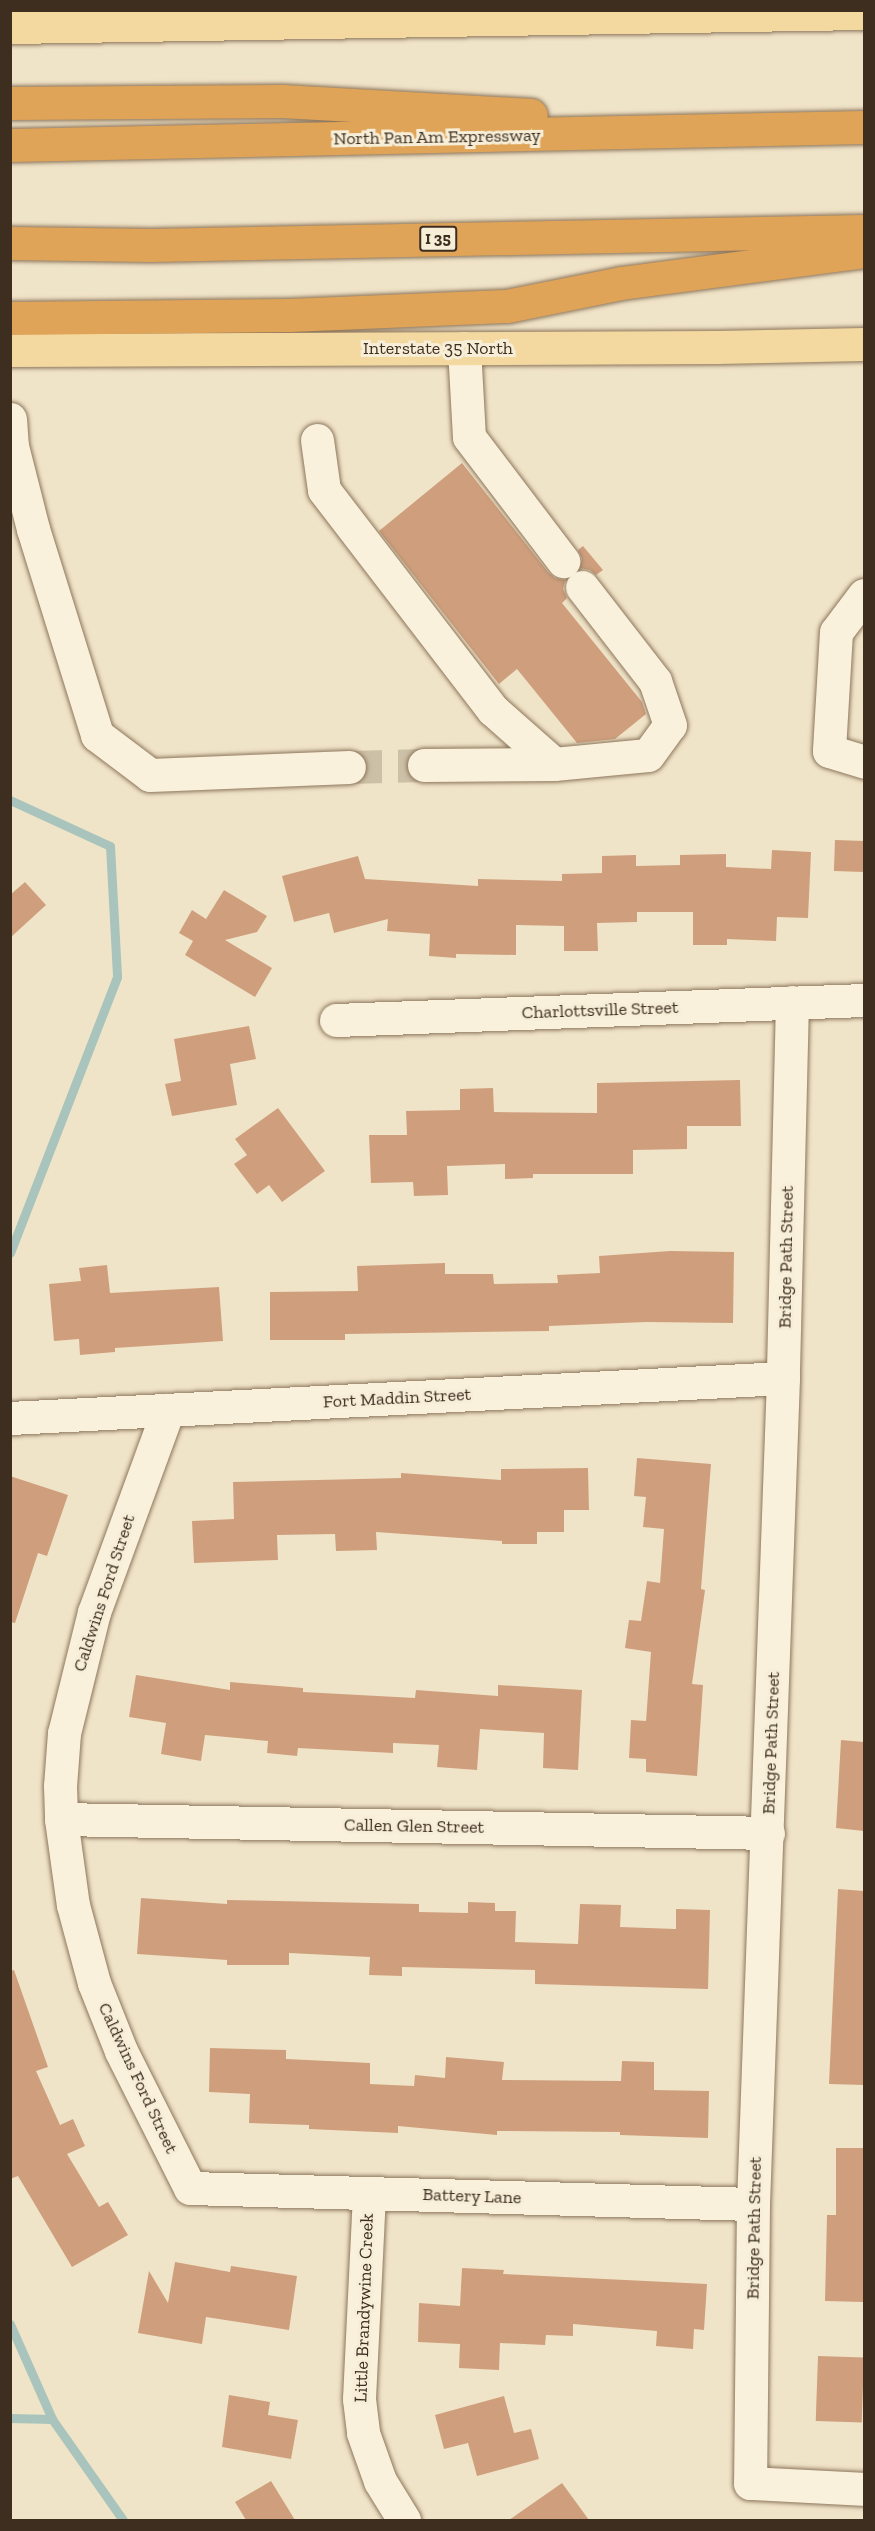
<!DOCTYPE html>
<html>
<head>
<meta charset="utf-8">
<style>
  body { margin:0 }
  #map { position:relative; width:875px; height:2531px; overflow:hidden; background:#f0e4c8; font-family:"Zilla Slab",serif }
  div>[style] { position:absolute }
  .stream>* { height:9px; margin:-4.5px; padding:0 4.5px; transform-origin:4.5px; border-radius:4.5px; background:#a9c4bc }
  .building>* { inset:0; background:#cf9f7d; transform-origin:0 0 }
  .minor-tunnel>* { height:33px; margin-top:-16.5px; transform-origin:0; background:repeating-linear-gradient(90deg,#ccc0a6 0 33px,transparent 0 49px) }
  .roads { filter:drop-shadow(0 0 2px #8d765c) drop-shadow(0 0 2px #8d765c) }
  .minor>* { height:33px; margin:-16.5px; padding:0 16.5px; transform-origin:16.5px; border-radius:16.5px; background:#faf1dc }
  .major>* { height:33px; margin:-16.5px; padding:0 16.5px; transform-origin:16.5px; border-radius:16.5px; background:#f3d9a0 }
  .highway>* { height:33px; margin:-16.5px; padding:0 16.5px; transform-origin:16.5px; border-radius:16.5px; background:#e0a458 }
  span { translate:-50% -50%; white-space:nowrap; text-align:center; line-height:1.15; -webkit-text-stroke:6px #f7eed8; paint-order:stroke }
  .shield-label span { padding:2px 4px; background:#f7eed8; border:2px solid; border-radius:4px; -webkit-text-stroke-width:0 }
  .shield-label { font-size:16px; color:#3d2e20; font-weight:700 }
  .street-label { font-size:18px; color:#3d2e20 }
  .frame { position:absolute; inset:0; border:12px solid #3d2e20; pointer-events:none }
</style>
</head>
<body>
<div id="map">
  <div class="stream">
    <div style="left:10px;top:800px;width:110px;rotate:24.7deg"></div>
    <div style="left:110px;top:846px;width:131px;rotate:86.9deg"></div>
    <div style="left:117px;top:977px;width:296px;rotate:111.2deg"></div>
    <div style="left:10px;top:2324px;width:104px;rotate:66.1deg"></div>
    <div style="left:10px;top:2418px;width:42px;rotate:1.4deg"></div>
    <div style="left:52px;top:2419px;width:123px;rotate:54.9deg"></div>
  </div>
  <div class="building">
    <div style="clip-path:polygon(462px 463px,548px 572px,555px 578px,565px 580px,563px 589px,567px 598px,562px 603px,642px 702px,646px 714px,615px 739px,577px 743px,517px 669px,499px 684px,379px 531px)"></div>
    <div style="clip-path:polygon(583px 546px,603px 570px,596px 575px,590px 570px,580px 568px,582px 559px,578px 550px)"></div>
    <div style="left:835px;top:840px;width:29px;height:31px;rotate:2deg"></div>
    <div style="clip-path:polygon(772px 850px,811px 852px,808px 918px,777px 917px,776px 941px,727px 939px,727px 945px,693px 945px,693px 912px,637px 912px,637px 922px,597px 923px,598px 951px,564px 951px,564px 926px,516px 925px,516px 955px,456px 954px,456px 958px,429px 956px,430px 934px,387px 931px,388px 919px,334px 933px,329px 913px,294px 922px,282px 876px,358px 856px,365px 879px,478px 886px,478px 879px,562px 881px,562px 874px,602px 873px,602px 856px,636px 855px,636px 866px,680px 865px,680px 855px,726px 854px,726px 867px,771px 869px)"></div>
    <div style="clip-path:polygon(25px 882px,46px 905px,10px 938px,10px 895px)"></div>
    <div style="clip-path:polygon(224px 890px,267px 916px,257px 932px,225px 940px,272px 968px,255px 997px,185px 955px,193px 941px,179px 933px,192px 910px,206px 919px)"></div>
    <div style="clip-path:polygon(249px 1026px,256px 1059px,230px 1064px,237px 1105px,172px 1116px,165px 1084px,181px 1081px,174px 1039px)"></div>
    <div style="clip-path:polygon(740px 1080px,741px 1126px,687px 1126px,687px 1149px,633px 1150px,633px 1174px,533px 1174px,533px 1178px,505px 1179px,505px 1164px,447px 1166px,448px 1195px,414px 1196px,413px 1182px,371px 1183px,369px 1135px,407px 1135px,406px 1111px,460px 1110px,460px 1089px,493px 1088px,494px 1112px,597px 1113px,597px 1083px)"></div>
    <div style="clip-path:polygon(278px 1108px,325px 1171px,282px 1202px,269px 1185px,257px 1194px,234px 1164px,247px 1155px,235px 1139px)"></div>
    <div style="clip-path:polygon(670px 1251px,734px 1252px,733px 1323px,646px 1322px,549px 1326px,549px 1331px,345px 1334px,345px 1340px,270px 1340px,270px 1292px,358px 1291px,357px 1266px,445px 1263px,445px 1274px,493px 1274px,494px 1284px,558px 1283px,557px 1275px,600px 1273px,599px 1256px)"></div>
    <div style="clip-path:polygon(107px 1265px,110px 1293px,219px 1287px,223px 1341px,115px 1348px,115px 1352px,80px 1355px,79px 1339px,54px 1341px,49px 1284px,81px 1281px,79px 1268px)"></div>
    <div style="clip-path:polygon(637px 1458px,711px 1464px,701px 1589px,705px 1590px,692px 1684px,703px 1685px,697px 1776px,646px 1772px,646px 1759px,629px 1758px,631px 1720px,646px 1721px,651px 1652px,625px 1648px,629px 1620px,641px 1621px,647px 1581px,660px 1583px,664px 1529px,643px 1527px,646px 1497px,634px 1496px)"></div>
    <div style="clip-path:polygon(588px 1468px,589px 1510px,564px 1510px,564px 1532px,537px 1532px,537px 1544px,502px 1544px,502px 1541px,376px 1532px,377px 1550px,336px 1551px,335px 1534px,277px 1535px,278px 1560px,194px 1563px,192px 1521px,234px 1519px,233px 1482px,401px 1478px,401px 1473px,501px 1480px,501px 1469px)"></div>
    <div style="clip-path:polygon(10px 1476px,68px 1495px,47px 1556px,38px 1553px,15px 1623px,10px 1622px)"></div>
    <div style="clip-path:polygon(136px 1675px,230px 1690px,230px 1682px,303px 1688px,303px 1692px,415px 1698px,416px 1690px,498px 1696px,498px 1685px,582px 1690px,578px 1770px,543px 1768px,544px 1733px,480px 1729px,477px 1770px,437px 1767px,439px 1745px,393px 1743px,393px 1753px,298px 1748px,297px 1756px,267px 1753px,268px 1741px,205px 1735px,201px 1761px,161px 1754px,166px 1723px,129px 1717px)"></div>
    <div style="clip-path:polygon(841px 1740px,864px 1742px,864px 1831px,836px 1828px)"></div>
    <div style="clip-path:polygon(838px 1889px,864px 1891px,864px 2085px,829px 2084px)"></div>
    <div style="clip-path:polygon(141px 1898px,227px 1904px,227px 1900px,419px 1904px,419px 1912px,468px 1913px,468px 1902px,495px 1903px,495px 1911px,516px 1911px,515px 1942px,578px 1944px,580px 1904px,621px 1905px,620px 1927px,676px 1929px,676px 1909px,710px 1910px,708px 1989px,535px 1984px,535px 1970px,402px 1967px,402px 1976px,369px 1975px,370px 1957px,289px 1953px,289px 1965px,227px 1965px,227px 1960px,137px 1954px)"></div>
    <div style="clip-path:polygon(14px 1970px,48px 2067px,36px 2071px,60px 2125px,73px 2119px,85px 2146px,67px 2154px,99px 2207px,108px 2202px,128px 2235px,72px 2267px,18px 2176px,10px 2179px,10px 1971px)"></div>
    <div style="clip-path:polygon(210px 2048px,286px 2050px,286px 2059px,370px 2063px,370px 2084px,414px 2086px,415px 2075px,445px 2078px,446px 2057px,504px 2062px,502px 2080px,621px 2081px,622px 2061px,654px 2062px,654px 2090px,709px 2091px,708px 2138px,620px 2135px,620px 2132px,497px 2131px,497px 2135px,398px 2126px,398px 2133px,309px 2129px,309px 2125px,249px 2123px,250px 2094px,209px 2092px)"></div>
    <div style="clip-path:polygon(836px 2148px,864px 2148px,864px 2302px,825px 2301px,827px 2215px,836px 2215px)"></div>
    <div style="clip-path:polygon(175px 2262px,230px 2272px,231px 2266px,297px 2276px,289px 2330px,206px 2317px,202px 2344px,138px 2333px,149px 2271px,168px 2303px)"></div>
    <div style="clip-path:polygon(462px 2268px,504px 2270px,503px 2274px,707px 2284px,704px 2330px,694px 2329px,693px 2349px,656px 2346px,657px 2331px,573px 2324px,573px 2336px,546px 2335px,545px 2345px,500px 2343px,499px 2370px,459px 2368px,460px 2344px,418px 2342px,419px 2303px,460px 2306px)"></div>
    <div style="left:818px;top:2356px;width:46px;height:65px;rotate:2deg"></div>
    <div style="clip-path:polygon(229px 2395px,270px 2402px,268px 2415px,298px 2420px,291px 2459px,222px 2447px)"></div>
    <div style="clip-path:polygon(504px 2396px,514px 2433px,531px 2429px,539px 2459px,477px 2476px,468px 2443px,444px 2449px,435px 2415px)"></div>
    <div style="clip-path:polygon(271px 2481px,295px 2520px,246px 2520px,235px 2502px)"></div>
    <div style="clip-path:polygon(562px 2483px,589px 2520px,509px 2520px)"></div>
  </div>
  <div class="minor-tunnel">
    <div style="left:349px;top:767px;width:75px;rotate:-1.5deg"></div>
  </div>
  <div class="roads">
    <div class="minor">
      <div style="left:464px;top:348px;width:89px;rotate:86.8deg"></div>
      <div style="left:469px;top:437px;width:156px;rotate:52.8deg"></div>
      <div style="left:10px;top:419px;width:27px;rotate:86deg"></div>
      <div style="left:12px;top:446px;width:86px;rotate:75.8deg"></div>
      <div style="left:33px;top:529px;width:216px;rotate:72.7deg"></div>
      <div style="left:97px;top:735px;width:66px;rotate:37deg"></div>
      <div style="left:150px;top:775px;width:199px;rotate:-2.3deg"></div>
      <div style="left:317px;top:440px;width:50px;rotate:82deg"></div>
      <div style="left:324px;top:490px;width:277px;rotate:52.5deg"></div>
      <div style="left:493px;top:710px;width:81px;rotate:41.5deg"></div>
      <div style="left:864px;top:595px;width:46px;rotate:127.1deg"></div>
      <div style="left:836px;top:632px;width:119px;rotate:93.4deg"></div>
      <div style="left:829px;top:751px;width:37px;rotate:17deg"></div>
      <div style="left:424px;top:765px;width:130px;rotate:-0.4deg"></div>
      <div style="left:554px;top:764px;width:94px;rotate:-5.5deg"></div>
      <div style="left:648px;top:755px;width:37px;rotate:-54deg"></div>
      <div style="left:670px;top:725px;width:46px;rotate:-108.8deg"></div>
      <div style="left:655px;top:681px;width:119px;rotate:-127.8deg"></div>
      <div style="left:792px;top:1002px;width:376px;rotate:91.4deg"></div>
      <div style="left:783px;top:1378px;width:827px;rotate:92.08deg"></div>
      <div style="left:753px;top:2204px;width:279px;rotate:90.6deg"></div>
      <div style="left:750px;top:2483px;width:114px;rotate:3deg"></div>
      <div style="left:336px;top:1020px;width:528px;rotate:-2.17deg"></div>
      <div style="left:168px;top:1410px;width:215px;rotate:110.1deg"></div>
      <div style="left:94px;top:1612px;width:125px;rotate:103.9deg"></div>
      <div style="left:64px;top:1733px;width:53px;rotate:94.3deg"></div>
      <div style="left:60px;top:1786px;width:33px;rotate:88deg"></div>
      <div style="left:61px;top:1819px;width:87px;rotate:82.1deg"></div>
      <div style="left:73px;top:1905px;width:81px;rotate:74.9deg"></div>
      <div style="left:94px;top:1983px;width:73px;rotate:68.3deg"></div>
      <div style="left:121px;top:2051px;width:153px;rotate:63.3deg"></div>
      <div style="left:190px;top:2188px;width:563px;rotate:1.63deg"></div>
      <div style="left:10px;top:1418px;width:774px;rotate:-2.96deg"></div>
      <div style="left:61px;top:1819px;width:707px;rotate:1.13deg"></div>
      <div style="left:369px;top:2194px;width:205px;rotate:92.8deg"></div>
      <div style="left:359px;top:2399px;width:34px;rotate:83deg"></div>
      <div style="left:363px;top:2433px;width:51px;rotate:70.5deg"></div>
      <div style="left:380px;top:2481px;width:46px;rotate:58.4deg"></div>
    </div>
    <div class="major">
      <div style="left:10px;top:27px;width:854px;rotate:-0.94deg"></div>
      <div style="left:10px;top:350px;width:707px;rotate:-0.24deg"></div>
      <div style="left:717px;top:347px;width:147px;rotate:-1.2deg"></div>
    </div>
    <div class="highway">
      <div style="left:10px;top:103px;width:272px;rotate:-0.4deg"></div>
      <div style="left:282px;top:101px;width:249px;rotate:3.2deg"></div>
      <div style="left:10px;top:145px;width:854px;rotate:-1.21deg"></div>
      <div style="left:10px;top:243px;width:141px;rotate:0.8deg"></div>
      <div style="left:151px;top:245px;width:713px;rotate:-1.12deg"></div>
      <div style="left:10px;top:318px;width:279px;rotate:-0.6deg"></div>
      <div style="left:289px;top:315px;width:218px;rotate:-2.4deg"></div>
      <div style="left:507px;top:306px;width:116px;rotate:-11.4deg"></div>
      <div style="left:621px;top:283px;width:245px;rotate:-7.5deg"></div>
    </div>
  </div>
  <div class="shield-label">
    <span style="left:438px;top:239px">I 35</span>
  </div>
  <div class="street-label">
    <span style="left:437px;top:137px;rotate:-1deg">North Pan Am Expressway</span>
    <span style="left:438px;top:348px">Interstate 35 North</span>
    <span style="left:600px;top:1010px;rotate:-2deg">Charlottsville Street</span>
    <span style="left:786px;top:1257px;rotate:-89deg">Bridge Path Street</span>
    <span style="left:397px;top:1398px;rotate:-3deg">Fort Maddin Street</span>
    <span style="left:104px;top:1593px;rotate:-72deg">Caldwins Ford Street</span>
    <span style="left:771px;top:1743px;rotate:-88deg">Bridge Path Street</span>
    <span style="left:414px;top:1826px;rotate:1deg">Callen Glen Street</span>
    <span style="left:138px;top:2078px;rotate:65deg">Caldwins Ford Street</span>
    <span style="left:472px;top:2196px;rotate:2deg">Battery Lane</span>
    <span style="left:754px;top:2228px;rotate:-89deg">Bridge Path Street</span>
    <span style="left:364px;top:2308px;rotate:-88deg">Little Brandywine Creek</span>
  </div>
  <div class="frame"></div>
</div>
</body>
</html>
